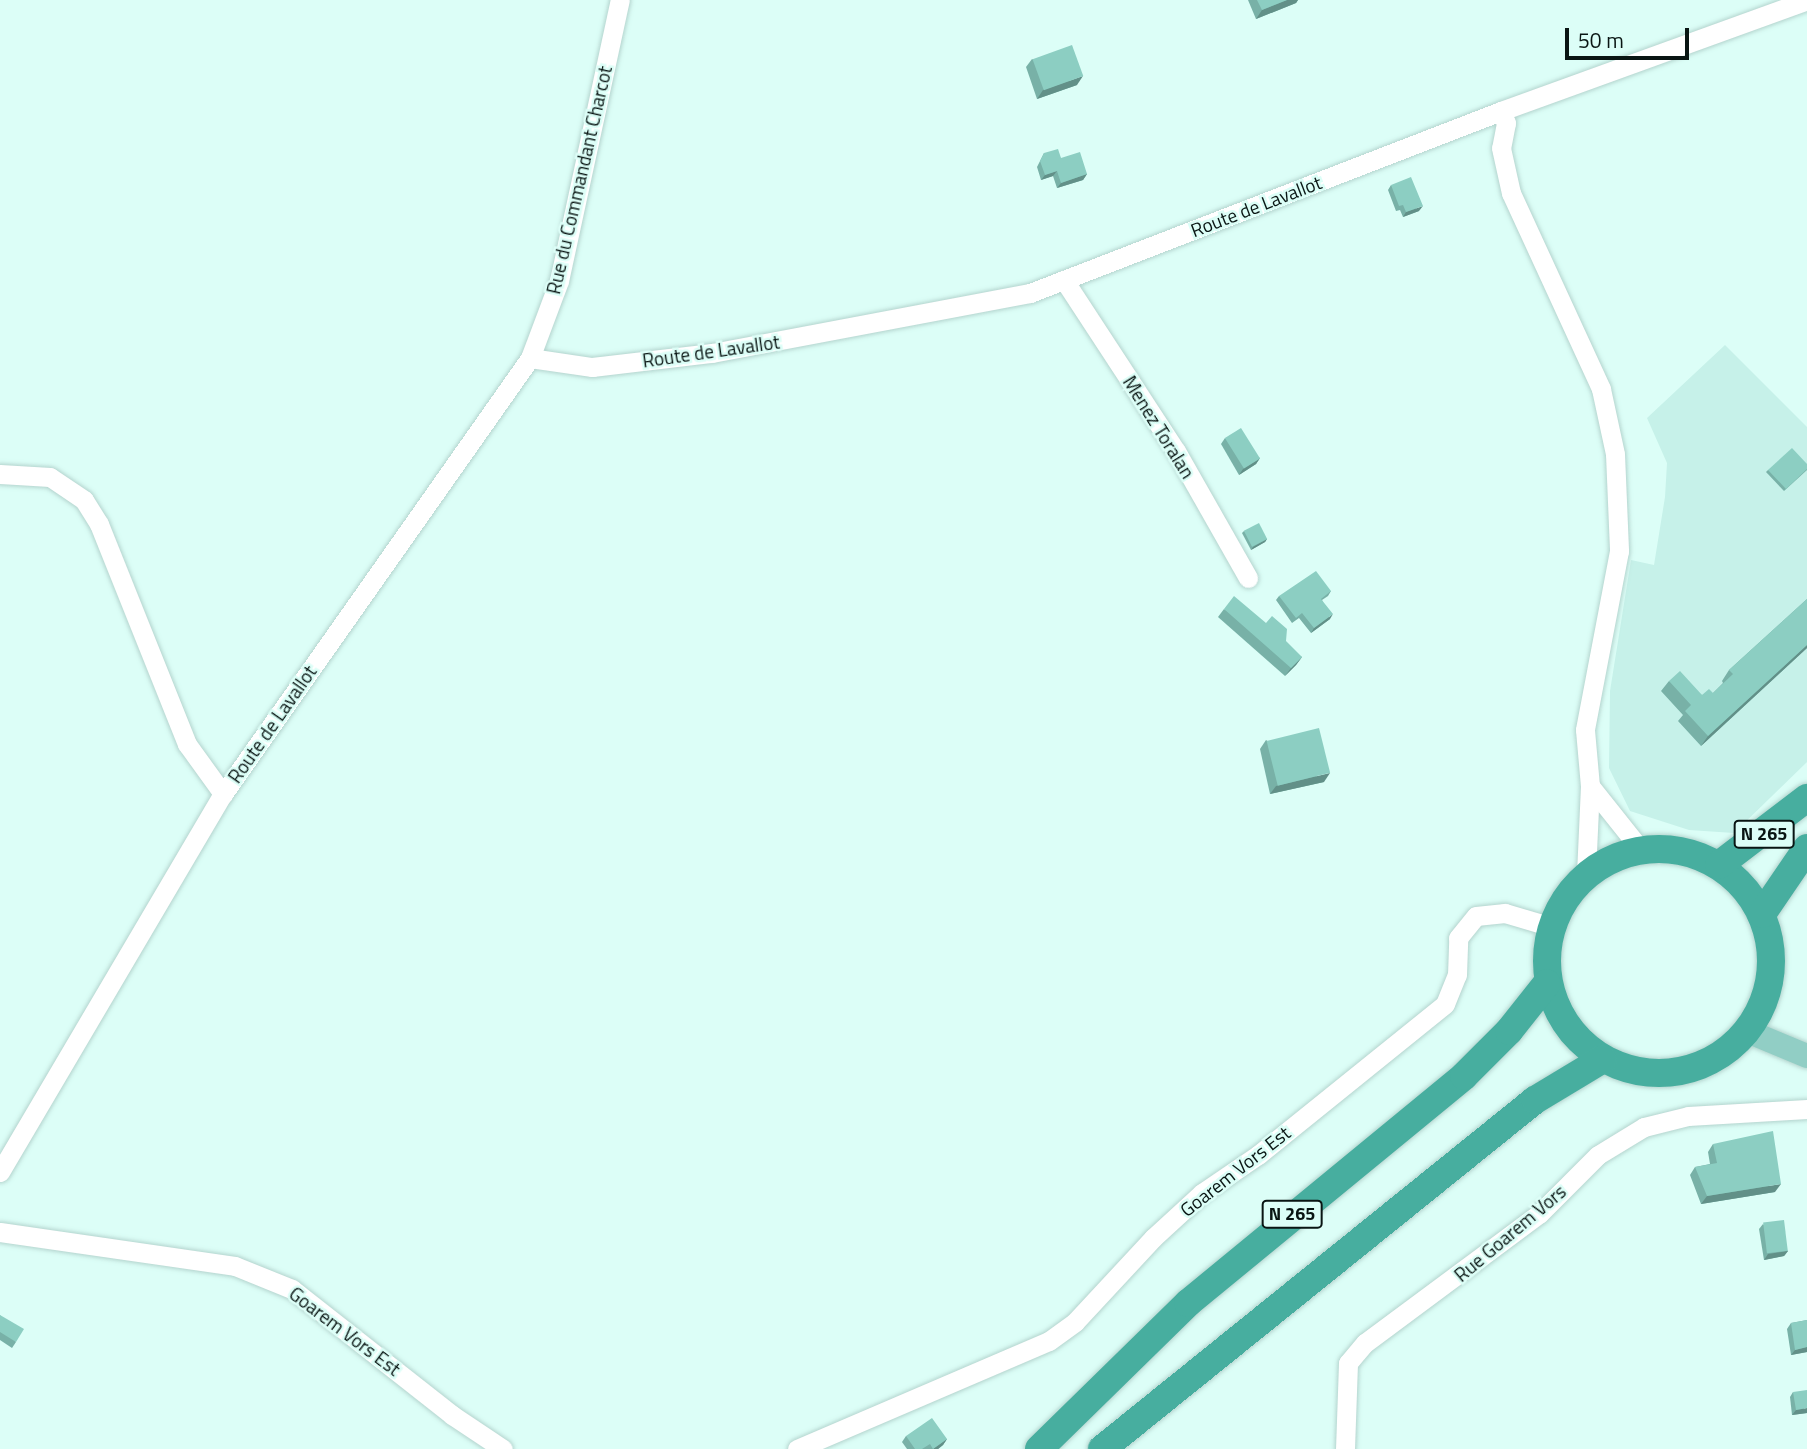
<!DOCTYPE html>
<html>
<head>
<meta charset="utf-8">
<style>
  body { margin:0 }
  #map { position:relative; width:1807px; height:1449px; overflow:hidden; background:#dcfef7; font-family:"Titillium Web",sans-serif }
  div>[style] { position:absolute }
  .built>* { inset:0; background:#c6f1e9 }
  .roads { filter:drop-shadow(0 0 2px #b4d4ce) drop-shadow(0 0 2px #b4d4ce) }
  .minor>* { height:19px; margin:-9.5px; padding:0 9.5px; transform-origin:9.5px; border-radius:9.5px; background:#fff }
  .major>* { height:24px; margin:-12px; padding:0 12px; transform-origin:12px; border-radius:12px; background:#91cec5 }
  .highway>* { height:28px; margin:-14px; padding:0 14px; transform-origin:14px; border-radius:14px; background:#47ae9f }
  .highway>.ring { margin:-14px; padding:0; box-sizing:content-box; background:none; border:28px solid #47ae9f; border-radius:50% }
  .wall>* { inset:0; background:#78b1a7 }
  .shaded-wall>* { inset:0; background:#629088 }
  .building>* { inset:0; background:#8ccec2; transform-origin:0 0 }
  span { translate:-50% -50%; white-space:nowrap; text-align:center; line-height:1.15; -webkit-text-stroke:5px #dcfef7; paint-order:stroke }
  .shield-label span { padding:2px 5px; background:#dcfef7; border:2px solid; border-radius:5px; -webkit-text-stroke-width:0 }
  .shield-label { font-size:18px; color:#091513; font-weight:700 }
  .street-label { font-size:19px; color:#091513 }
  .scale { position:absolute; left:1565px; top:28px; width:124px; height:32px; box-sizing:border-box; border:4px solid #091513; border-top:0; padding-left:9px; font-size:21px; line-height:24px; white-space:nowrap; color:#091513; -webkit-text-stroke:5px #dcfef7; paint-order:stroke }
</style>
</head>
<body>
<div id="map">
  <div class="built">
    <div style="clip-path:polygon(1725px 345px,1807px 427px,1807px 762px,1734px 833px,1689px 830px,1630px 811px,1609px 768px,1610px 691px,1631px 560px,1654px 565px,1665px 497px,1667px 463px,1647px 418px)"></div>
  </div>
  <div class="roads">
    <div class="minor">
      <div style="left:1501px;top:111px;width:13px;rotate:67deg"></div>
      <div style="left:1506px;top:123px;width:25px;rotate:101deg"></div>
      <div style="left:1501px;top:148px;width:46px;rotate:77.5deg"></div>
      <div style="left:1511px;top:193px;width:216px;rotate:65.3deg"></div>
      <div style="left:1601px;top:389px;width:66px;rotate:77.8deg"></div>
      <div style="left:1615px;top:454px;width:97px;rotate:87.6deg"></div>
      <div style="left:1619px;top:551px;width:182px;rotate:100.8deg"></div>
      <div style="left:1585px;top:730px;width:56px;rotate:84.9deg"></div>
      <div style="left:1590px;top:786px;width:89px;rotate:92.6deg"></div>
      <div style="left:1064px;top:280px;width:204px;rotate:56.8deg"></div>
      <div style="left:1176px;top:451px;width:146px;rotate:60.4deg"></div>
      <div style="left:530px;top:358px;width:63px;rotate:8.3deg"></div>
      <div style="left:592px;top:367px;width:121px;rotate:-6.7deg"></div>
      <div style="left:712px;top:353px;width:324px;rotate:-10.7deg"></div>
      <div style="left:1030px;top:293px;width:505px;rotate:-21.13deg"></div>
      <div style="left:1501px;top:111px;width:326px;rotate:-19.9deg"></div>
      <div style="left:0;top:474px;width:50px;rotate:3.4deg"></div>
      <div style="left:50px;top:477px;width:41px;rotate:34.1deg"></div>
      <div style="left:84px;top:500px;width:28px;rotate:58deg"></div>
      <div style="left:99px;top:524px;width:237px;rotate:68.2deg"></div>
      <div style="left:187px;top:744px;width:62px;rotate:54.2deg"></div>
      <div style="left:1590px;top:786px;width:82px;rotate:51.4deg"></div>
      <div style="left:0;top:1172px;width:439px;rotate:-59.5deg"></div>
      <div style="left:223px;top:794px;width:533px;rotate:-54.85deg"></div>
      <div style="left:530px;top:358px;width:82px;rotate:-69.4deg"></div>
      <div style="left:559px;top:281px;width:288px;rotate:-77.8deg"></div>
      <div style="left:0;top:1232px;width:237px;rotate:8.2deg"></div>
      <div style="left:235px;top:1266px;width:61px;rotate:22deg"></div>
      <div style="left:292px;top:1289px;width:204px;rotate:38.2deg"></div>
      <div style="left:452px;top:1415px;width:61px;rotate:33.7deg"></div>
      <div style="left:797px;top:1449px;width:274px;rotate:-23.2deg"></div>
      <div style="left:1049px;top:1341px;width:32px;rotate:-36deg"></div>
      <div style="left:1075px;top:1322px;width:115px;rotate:-47.1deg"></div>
      <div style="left:1153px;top:1238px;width:67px;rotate:-42.6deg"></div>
      <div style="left:1202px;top:1193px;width:68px;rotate:-34.2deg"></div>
      <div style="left:1258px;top:1155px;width:240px;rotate:-38.9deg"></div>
      <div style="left:1445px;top:1004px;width:31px;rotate:-68deg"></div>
      <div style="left:1457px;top:975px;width:37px;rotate:-88deg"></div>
      <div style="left:1458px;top:938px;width:28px;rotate:-51deg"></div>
      <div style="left:1476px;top:916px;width:29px;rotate:-6deg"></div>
      <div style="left:1505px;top:913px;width:49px;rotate:16.6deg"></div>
      <div style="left:1345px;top:1449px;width:86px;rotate:-88deg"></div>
      <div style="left:1348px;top:1363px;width:26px;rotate:-50deg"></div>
      <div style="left:1365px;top:1343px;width:217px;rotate:-36.6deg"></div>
      <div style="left:1539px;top:1214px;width:83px;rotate:-45deg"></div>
      <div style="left:1598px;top:1155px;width:54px;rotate:-31.3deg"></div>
      <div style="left:1644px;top:1127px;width:45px;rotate:-14deg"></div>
      <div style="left:1688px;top:1116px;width:119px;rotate:-3.4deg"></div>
    </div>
    <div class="major">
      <div style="left:1747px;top:1031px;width:65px;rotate:22.6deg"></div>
    </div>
    <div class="highway">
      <div class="ring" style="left:1547px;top:849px;width:196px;height:196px"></div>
      <div style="left:1719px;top:865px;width:111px;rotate:-37.3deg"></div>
      <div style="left:1762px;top:914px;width:80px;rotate:-55.7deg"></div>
      <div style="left:1039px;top:1449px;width:209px;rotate:-44.4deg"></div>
      <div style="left:1188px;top:1303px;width:357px;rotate:-39.4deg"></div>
      <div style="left:1464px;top:1076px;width:64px;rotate:-45deg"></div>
      <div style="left:1509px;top:1031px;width:61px;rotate:-51.6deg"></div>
      <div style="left:1102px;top:1449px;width:556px;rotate:-38.87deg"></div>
      <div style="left:1535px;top:1100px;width:79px;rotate:-31.1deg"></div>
    </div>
  </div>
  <div class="wall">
    <div style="clip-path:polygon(1248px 0,1298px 0,1296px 3px,1256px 19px)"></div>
    <div style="clip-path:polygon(1032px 59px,1077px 85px,1037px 99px,1026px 67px)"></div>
    <div style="clip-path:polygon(1044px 153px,1061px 158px,1087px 174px,1083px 180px,1057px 188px,1053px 176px,1041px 180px,1037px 167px)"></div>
    <div style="clip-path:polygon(1391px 185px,1419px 211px,1403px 217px,1400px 210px,1396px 211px,1388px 190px)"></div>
    <div style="clip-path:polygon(1225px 438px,1260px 458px,1256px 464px,1239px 475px,1221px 444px)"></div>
    <div style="clip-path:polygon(1807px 464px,1807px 470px,1784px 491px,1766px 472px,1768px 470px)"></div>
    <div style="clip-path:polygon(1244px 531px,1267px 539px,1265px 542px,1251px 550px,1242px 533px)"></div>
    <div style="clip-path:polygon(1331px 591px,1328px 596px,1322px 600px,1330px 619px,1311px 633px,1299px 618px,1292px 623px,1276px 600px,1279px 596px)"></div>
    <div style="clip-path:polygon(1807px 599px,1807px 648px,1701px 746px,1678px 721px,1683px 715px,1661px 691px,1669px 681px,1702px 695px,1713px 693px,1723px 683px,1722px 681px,1729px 670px)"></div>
    <div style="clip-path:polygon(1224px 609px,1302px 657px,1296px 665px,1285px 676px,1218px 617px)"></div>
    <div style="clip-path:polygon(1266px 740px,1324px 782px,1270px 794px,1260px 749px)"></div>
    <div style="clip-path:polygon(1713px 1144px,1775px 1192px,1701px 1204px,1690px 1175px,1695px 1167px,1710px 1164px,1708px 1152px)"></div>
    <div style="clip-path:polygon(1763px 1224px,1788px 1251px,1784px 1256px,1764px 1260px,1759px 1229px)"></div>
    <div style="clip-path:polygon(0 1315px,16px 1342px,12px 1348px,0 1340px)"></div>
    <div style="clip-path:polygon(1807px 1320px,1807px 1352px,1791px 1355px,1787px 1329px,1791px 1323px)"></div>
    <div style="clip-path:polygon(1793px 1392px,1807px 1413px,1792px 1415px,1790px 1397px)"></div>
    <div style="clip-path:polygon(906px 1436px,947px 1439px,943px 1445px,938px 1449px,907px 1449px,902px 1442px)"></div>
  </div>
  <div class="shaded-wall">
    <div style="clip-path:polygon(1287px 0,1298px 0,1296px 3px,1256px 19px,1262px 10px)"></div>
    <div style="clip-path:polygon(1083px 76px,1077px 85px,1037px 99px,1043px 90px)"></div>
    <div style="clip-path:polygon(1057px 171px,1053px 176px,1041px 180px,1045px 175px)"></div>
    <div style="clip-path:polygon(1087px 174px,1083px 180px,1057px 188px,1061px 183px)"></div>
    <div style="clip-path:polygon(1423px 206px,1419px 211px,1403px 217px,1406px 212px)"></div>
    <div style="clip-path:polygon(1260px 458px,1256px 464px,1239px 475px,1243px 469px)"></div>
    <div style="clip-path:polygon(1267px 539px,1265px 542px,1251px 550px,1253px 547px)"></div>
    <div style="clip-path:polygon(1333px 614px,1330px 619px,1311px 633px,1314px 628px)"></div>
    <div style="clip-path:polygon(1807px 645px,1807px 648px,1701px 746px,1708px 736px)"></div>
    <div style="clip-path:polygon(1302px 657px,1296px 665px,1285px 676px,1291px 668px)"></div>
    <div style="clip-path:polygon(1330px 773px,1324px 782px,1270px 794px,1276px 786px)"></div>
    <div style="clip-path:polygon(1781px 1184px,1775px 1192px,1701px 1204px,1707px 1196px)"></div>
    <div style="clip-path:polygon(1788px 1251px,1784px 1256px,1764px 1260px,1768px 1254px)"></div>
    <div style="clip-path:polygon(1807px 1347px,1807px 1352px,1791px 1355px,1795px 1350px)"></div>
    <div style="clip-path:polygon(1807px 1408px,1807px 1413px,1792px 1415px,1796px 1410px)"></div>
    <div style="clip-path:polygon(947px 1439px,943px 1445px,938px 1449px,933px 1449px)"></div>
  </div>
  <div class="building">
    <div style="clip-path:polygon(1257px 0,1287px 0,1262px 10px)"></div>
    <div style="left:1072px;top:45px;width:33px;height:42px;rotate:70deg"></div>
    <div style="clip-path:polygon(1058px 149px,1061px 158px,1080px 152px,1087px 174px,1061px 183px,1057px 171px,1045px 175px,1040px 161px,1044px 153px)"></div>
    <div style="clip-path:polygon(1411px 177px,1423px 206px,1406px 212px,1403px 205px,1399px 206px,1391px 185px)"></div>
    <div style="left:1241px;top:428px;width:36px;height:19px;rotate:58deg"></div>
    <div style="clip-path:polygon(1792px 448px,1807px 464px,1807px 469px,1786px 489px,1768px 470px)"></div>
    <div style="left:1259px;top:523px;width:18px;height:17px;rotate:63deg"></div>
    <div style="clip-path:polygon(1316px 571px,1331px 591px,1321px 599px,1333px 614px,1314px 628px,1302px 613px,1296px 618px,1279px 596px)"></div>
    <div style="clip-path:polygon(1234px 596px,1266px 623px,1272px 616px,1287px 629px,1286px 641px,1302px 657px,1291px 668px,1224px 609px)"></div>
    <div style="clip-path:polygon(1807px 599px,1807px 645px,1708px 736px,1685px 711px,1691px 705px,1669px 681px,1680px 671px,1702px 695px,1709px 689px,1713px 693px,1733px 674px,1729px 670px)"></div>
    <div style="left:1319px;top:728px;width:46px;height:54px;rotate:76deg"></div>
    <div style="clip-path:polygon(1773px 1131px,1781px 1184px,1707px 1196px,1695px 1167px,1717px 1163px,1713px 1144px)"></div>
    <div style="left:1784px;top:1220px;width:31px;height:21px;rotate:83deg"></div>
    <div style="clip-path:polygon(0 1315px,24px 1329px,16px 1342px,0 1332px)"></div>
    <div style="clip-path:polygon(1807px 1320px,1807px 1347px,1795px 1350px,1791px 1323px)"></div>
    <div style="clip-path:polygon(1807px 1390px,1807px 1408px,1796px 1410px,1793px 1392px)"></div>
    <div style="clip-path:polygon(932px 1418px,947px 1439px,933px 1449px,930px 1444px,922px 1449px,915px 1449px,906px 1436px)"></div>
  </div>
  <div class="shield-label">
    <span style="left:1764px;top:834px">N 265</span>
    <span style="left:1292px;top:1214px">N 265</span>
  </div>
  <div class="street-label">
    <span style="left:579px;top:180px;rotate:-77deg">Rue du Commandant Charcot</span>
    <span style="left:1256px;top:206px;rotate:-21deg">Route de Lavallot</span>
    <span style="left:711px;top:351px;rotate:-8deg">Route de Lavallot</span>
    <span style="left:1159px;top:427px;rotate:58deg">Menez Toralan</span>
    <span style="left:272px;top:724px;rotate:-55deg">Route de Lavallot</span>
    <span style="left:1235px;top:1171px;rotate:-38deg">Goarem Vors Est</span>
    <span style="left:1510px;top:1233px;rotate:-40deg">Rue Goarem Vors</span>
    <span style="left:345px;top:1331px;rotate:37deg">Goarem Vors Est</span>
  </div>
  <div class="scale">50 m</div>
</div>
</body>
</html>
